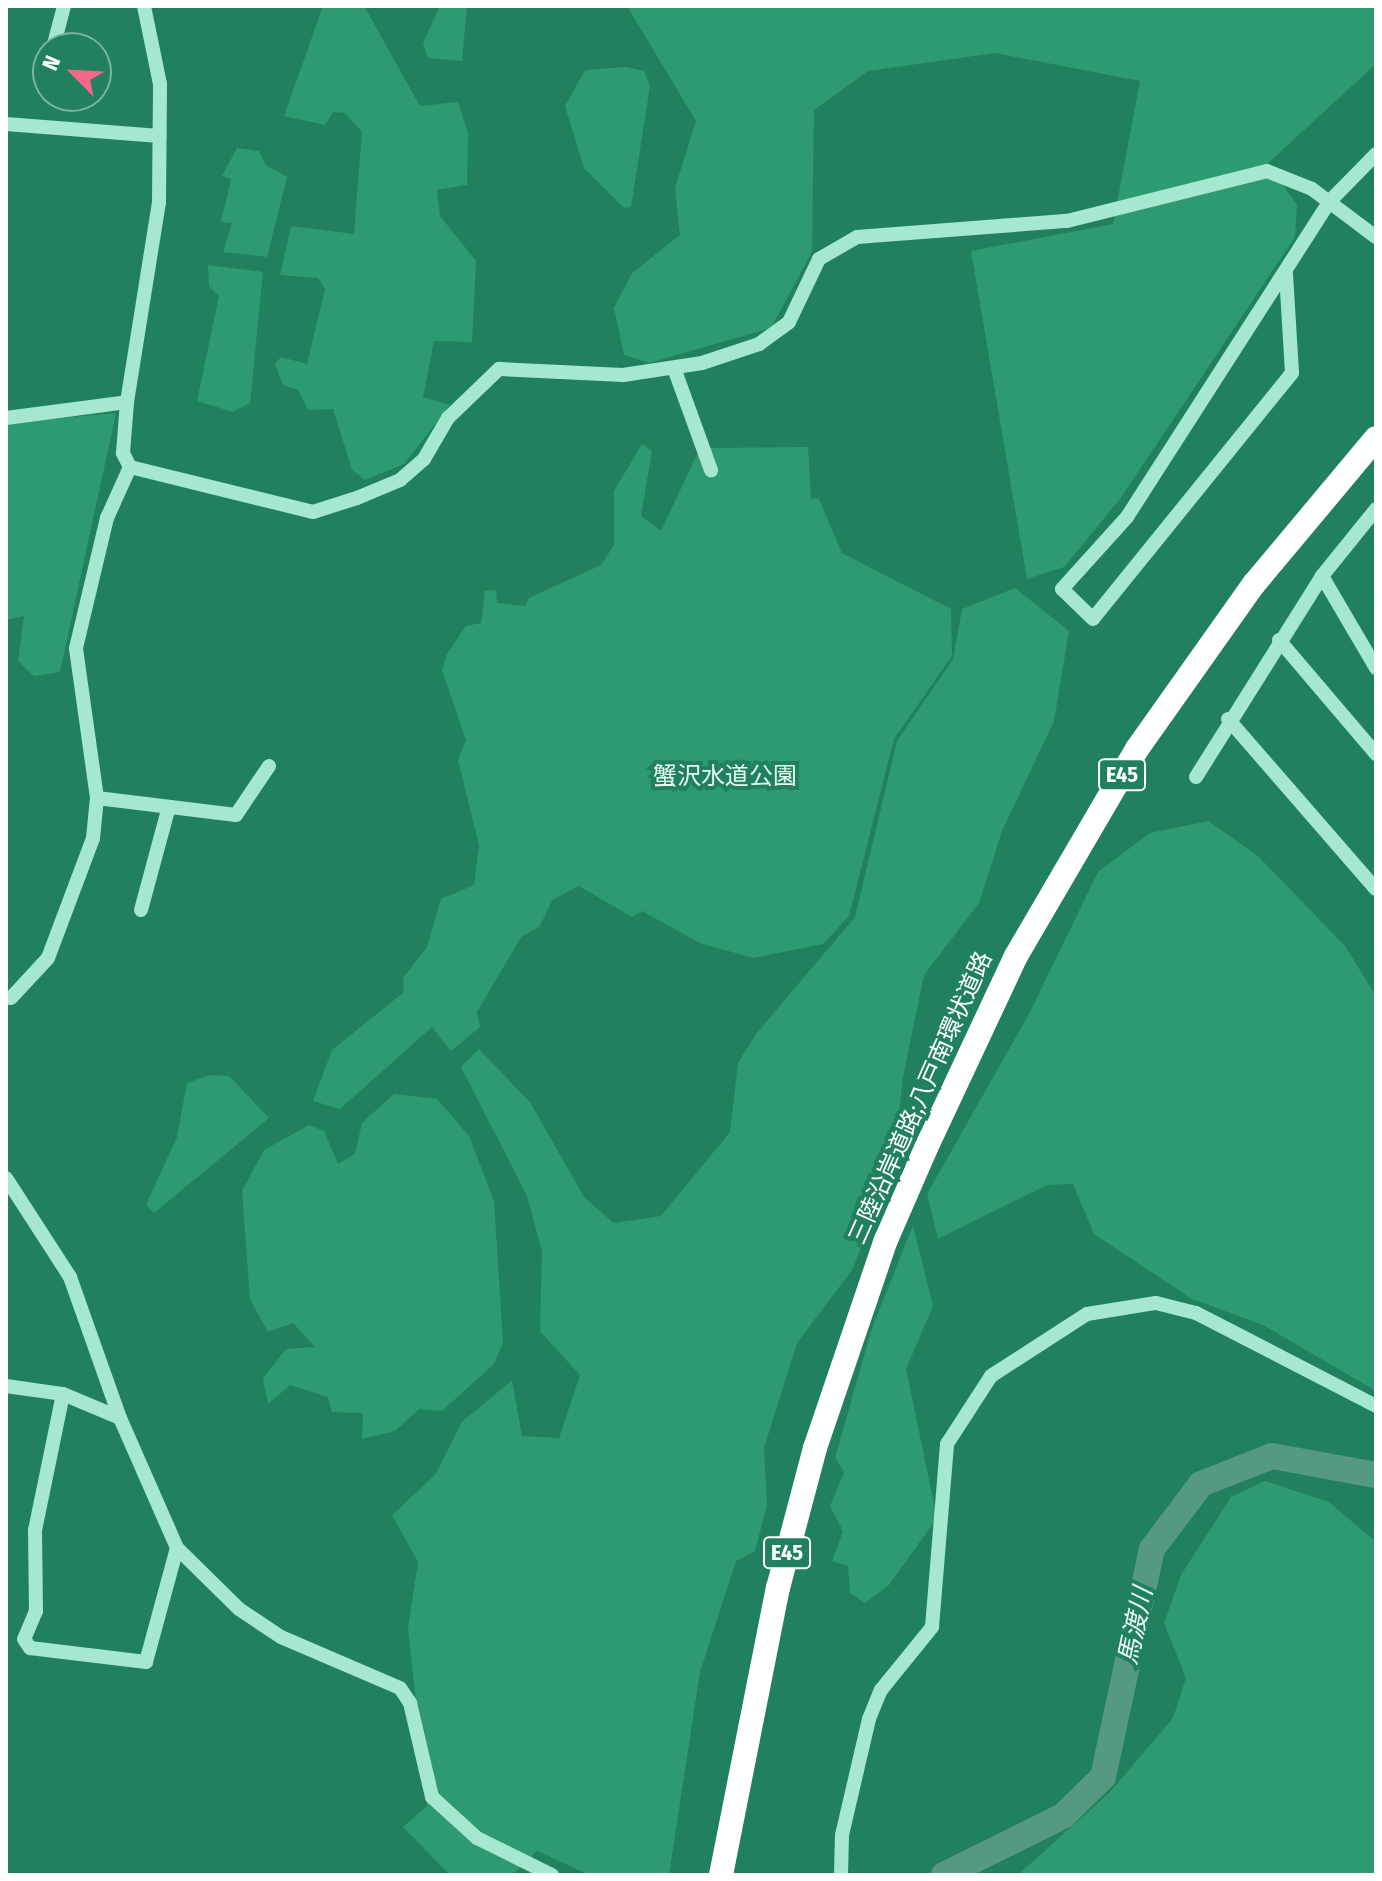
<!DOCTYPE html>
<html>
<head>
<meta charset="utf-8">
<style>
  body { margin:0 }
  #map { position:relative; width:1382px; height:1881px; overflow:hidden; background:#21805d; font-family:"Fira Sans Condensed","Noto Sans JP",sans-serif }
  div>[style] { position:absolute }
  .green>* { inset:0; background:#2e9a71 }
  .river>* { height:26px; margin:-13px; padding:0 13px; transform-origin:13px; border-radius:13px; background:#549980 }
  .minor>* { height:14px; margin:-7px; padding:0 7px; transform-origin:7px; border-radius:7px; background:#a6e8cf }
  .highway>* { height:24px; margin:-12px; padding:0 12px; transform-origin:12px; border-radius:12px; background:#fff }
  span { translate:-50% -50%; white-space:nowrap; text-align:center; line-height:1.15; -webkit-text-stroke:8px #21805d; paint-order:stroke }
  .shield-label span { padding:2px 6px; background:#21805d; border:2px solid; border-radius:6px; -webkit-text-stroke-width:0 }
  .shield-label { font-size:22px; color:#fff; font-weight:700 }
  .park-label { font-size:24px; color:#e7fbf3 }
  .street-label { font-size:24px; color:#fff }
  .water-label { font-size:26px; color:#e8faf3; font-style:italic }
  .frame { position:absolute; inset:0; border:8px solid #fff; pointer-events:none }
  .north { position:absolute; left:32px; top:32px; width:80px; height:80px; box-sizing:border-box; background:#21805d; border:2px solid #7ab39e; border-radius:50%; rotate:294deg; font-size:22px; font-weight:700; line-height:32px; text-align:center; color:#fff }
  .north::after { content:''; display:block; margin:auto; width:28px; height:36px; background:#f46786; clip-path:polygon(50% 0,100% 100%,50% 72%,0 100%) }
</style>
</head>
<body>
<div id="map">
  <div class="green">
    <div style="clip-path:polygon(323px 6px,364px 6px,420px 106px,458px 102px,468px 133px,467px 185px,437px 190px,440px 216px,476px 261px,472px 342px,434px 341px,423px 397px,450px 405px,404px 464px,365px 480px,352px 470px,333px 409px,308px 410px,298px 390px,283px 385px,275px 364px,281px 357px,307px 364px,325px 289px,318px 278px,280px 275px,291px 226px,354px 234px,362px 132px,345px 113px,333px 112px,325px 125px,284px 116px)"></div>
    <div style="clip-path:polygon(440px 6px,467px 6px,462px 61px,428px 58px,423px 43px)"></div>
    <div style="clip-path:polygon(627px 6px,1376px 6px,1376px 64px,1268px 163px,1297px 205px,1295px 237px,1120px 499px,1064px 567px,1027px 579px,971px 251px,1113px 224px,1140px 81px,995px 53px,868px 71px,814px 110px,812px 252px,771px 328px,649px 363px,624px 355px,614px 308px,632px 273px,680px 235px,675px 188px,696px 121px)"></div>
    <div style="clip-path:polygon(627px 67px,644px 71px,650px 86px,631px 207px,624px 208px,584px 168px,565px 106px,585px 70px)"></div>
    <div style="clip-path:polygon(237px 148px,259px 151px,266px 165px,287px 177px,267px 257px,223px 252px,232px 223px,221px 222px,231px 179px,222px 176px)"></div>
    <div style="clip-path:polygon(208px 265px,263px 272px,250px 403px,233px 412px,197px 401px,219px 296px,209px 286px)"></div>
    <div style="clip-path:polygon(116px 413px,60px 672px,34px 676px,18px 661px,24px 616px,6px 620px,6px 423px)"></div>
    <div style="clip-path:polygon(642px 444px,652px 451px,641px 516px,661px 531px,700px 448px,808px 447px,811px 498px,819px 499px,842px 553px,951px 609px,952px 656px,894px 739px,849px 916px,823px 944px,753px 958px,700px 943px,642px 911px,632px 917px,579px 886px,552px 900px,540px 926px,521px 937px,477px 1012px,480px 1027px,451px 1051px,432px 1027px,340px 1109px,313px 1101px,332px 1050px,404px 992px,403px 978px,427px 947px,441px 899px,474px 885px,479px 845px,458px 760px,466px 740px,442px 670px,447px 654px,466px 626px,481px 623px,485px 591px,496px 590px,497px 603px,525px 606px,529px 598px,601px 565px,614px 545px,614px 491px)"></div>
    <div style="clip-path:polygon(1015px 588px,1069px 631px,1054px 721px,1002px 831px,979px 903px,924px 975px,903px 1077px,898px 1121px,904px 1144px,852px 1270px,797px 1343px,764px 1448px,767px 1505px,755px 1551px,736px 1561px,700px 1672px,669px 1875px,590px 1875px,537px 1851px,512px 1875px,450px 1875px,403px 1827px,427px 1806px,408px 1628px,418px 1562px,392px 1515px,435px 1475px,462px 1422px,512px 1380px,522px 1436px,559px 1438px,580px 1375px,540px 1331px,542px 1251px,527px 1196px,461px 1067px,479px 1049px,530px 1102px,584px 1197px,614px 1223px,661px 1216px,730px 1132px,738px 1063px,756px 1034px,855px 917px,897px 741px,953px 659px,962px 609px)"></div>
    <div style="clip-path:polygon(1208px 821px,1258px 856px,1345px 946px,1376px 996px,1376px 1391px,1263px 1325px,1192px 1299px,1094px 1234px,1073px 1184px,1047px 1185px,938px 1239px,927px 1194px,1029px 1014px,1098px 872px,1150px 833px)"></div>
    <div style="clip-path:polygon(210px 1075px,229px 1076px,269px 1118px,154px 1213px,146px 1205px,177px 1137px,187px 1083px)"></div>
    <div style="clip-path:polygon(394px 1094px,437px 1099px,469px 1136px,494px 1201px,503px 1343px,494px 1364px,442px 1411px,419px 1409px,395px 1431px,362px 1439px,363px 1413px,332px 1412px,328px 1397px,290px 1385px,268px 1404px,263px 1378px,286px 1349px,315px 1347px,293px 1323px,268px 1332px,250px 1299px,242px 1191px,264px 1150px,309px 1125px,324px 1131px,338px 1164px,355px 1154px,362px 1123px)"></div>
    <div style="clip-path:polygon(913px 1225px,933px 1306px,906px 1369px,937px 1518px,889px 1585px,865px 1603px,850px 1593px,848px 1566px,832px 1561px,843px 1531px,830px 1506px,844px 1472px,835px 1458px,871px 1331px)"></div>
    <div style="clip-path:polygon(1265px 1481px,1329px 1502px,1376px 1542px,1376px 1875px,1018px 1875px,1110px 1792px,1173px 1718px,1186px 1678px,1164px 1623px,1181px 1575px,1231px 1497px)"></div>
  </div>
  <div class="river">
    <div style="left:944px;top:1875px;width:133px;rotate:-26.4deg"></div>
    <div style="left:1063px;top:1816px;width:56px;rotate:-44.3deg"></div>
    <div style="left:1103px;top:1777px;width:233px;rotate:-77.9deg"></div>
    <div style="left:1152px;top:1549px;width:81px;rotate:-53deg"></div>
    <div style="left:1201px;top:1484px;width:76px;rotate:-21.5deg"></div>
    <div style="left:1272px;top:1456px;width:106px;rotate:10.4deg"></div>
  </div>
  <div class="minor">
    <div style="left:53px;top:48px;width:43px;rotate:-75.3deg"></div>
    <div style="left:6px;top:124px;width:154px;rotate:4.5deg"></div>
    <div style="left:1286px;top:274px;width:99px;rotate:86.5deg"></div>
    <div style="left:1292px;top:373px;width:316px;rotate:129deg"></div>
    <div style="left:1093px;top:619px;width:43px;rotate:-135.9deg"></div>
    <div style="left:1062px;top:589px;width:97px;rotate:-47.9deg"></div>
    <div style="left:1127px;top:517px;width:376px;rotate:-57.3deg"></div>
    <div style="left:1330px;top:201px;width:66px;rotate:-45.6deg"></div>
    <div style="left:674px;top:368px;width:109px;rotate:70.1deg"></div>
    <div style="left:6px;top:418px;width:122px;rotate:-7.5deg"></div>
    <div style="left:130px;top:467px;width:188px;rotate:13.8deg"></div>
    <div style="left:313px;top:512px;width:46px;rotate:-17.7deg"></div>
    <div style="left:357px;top:498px;width:47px;rotate:-22.7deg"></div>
    <div style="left:400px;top:480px;width:32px;rotate:-41deg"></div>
    <div style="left:424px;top:459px;width:48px;rotate:-59.7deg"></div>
    <div style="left:448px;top:418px;width:71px;rotate:-43.9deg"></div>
    <div style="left:499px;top:369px;width:124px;rotate:2.8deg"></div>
    <div style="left:623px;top:375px;width:80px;rotate:-8.6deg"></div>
    <div style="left:702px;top:363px;width:60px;rotate:-18.4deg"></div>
    <div style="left:759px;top:344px;width:37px;rotate:-36deg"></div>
    <div style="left:789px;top:322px;width:70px;rotate:-64.5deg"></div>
    <div style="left:819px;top:259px;width:44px;rotate:-30.1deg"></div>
    <div style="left:857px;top:237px;width:211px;rotate:-4.4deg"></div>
    <div style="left:1067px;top:221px;width:206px;rotate:-14deg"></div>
    <div style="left:1267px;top:171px;width:48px;rotate:21.8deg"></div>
    <div style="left:1312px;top:189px;width:80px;rotate:36.9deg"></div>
    <div style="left:130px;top:467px;width:16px;rotate:-117deg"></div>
    <div style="left:123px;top:453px;width:51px;rotate:-85.5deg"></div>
    <div style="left:127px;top:402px;width:203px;rotate:-80.9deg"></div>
    <div style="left:159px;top:202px;width:118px;rotate:-89.5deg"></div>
    <div style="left:160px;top:84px;width:80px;rotate:-101.6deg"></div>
    <div style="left:1322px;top:576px;width:107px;rotate:59.6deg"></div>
    <div style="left:1279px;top:640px;width:150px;rotate:49.6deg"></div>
    <div style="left:1228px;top:719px;width:225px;rotate:49deg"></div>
    <div style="left:1196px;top:777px;width:237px;rotate:-57.9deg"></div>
    <div style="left:1322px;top:576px;width:86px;rotate:-51.1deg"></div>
    <div style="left:97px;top:798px;width:140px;rotate:7deg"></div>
    <div style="left:236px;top:815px;width:59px;rotate:-56deg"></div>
    <div style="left:141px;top:910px;width:104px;rotate:-74.9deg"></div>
    <div style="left:11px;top:998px;width:54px;rotate:-47.2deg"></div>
    <div style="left:48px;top:958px;width:128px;rotate:-69.4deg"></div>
    <div style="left:93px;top:838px;width:40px;rotate:-84.3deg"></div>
    <div style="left:97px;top:798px;width:151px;rotate:-98deg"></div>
    <div style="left:76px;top:648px;width:134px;rotate:-76.6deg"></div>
    <div style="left:107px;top:518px;width:56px;rotate:-65.7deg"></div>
    <div style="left:6px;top:1178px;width:118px;rotate:57.1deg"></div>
    <div style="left:70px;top:1277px;width:150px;rotate:70.5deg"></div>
    <div style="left:120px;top:1418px;width:142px;rotate:66.3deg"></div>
    <div style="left:177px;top:1548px;width:87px;rotate:44.5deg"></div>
    <div style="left:239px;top:1609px;width:50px;rotate:33.7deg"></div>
    <div style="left:281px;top:1637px;width:129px;rotate:23.2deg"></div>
    <div style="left:400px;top:1688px;width:18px;rotate:56deg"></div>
    <div style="left:410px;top:1703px;width:97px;rotate:76.8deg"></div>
    <div style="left:432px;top:1797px;width:61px;rotate:42.3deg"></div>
    <div style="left:477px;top:1838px;width:84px;rotate:26.3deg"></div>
    <div style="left:6px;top:1386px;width:58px;rotate:8deg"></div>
    <div style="left:63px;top:1394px;width:62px;rotate:22.8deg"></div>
    <div style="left:63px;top:1394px;width:139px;rotate:101.6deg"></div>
    <div style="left:35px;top:1530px;width:81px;rotate:89.3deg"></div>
    <div style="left:36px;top:1611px;width:30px;rotate:113deg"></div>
    <div style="left:24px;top:1639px;width:11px;rotate:56deg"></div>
    <div style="left:30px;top:1648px;width:117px;rotate:6.9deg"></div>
    <div style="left:146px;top:1662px;width:118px;rotate:-74.8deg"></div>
    <div style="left:841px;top:1875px;width:40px;rotate:-88.6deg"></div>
    <div style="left:842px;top:1835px;width:119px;rotate:-76.9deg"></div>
    <div style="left:869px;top:1719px;width:31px;rotate:-68deg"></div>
    <div style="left:881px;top:1690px;width:81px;rotate:-51deg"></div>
    <div style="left:932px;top:1627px;width:184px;rotate:-85.3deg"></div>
    <div style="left:947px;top:1444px;width:81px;rotate:-57.1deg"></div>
    <div style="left:991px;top:1376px;width:114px;rotate:-32.9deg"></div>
    <div style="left:1087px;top:1314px;width:70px;rotate:-9.1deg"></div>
    <div style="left:1156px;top:1303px;width:41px;rotate:14deg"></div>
    <div style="left:1196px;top:1313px;width:203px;rotate:27.3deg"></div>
  </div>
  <div class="highway">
    <div style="left:721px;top:1875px;width:293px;rotate:-78.8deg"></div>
    <div style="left:778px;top:1588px;width:145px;rotate:-75.2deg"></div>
    <div style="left:815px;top:1448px;width:220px;rotate:-71.2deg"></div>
    <div style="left:886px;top:1240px;width:100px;rotate:-66.5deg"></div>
    <div style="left:926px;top:1148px;width:212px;rotate:-64.9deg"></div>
    <div style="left:1016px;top:956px;width:240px;rotate:-59.7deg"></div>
    <div style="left:1137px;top:749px;width:202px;rotate:-54.7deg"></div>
    <div style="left:1254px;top:584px;width:190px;rotate:-50.1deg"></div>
  </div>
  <div class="shield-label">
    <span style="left:1122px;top:775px">E45</span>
    <span style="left:787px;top:1553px">E45</span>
  </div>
  <div class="park-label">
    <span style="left:725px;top:777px">蟹沢水道公園</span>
  </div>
  <div class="street-label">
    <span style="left:921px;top:1098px;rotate:-66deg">三陸沿岸道路;八戸南環状道路</span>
  </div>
  <div class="water-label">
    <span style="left:1136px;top:1626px;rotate:-78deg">馬渡川</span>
  </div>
  <div class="frame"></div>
  <div class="north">N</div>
</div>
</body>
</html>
